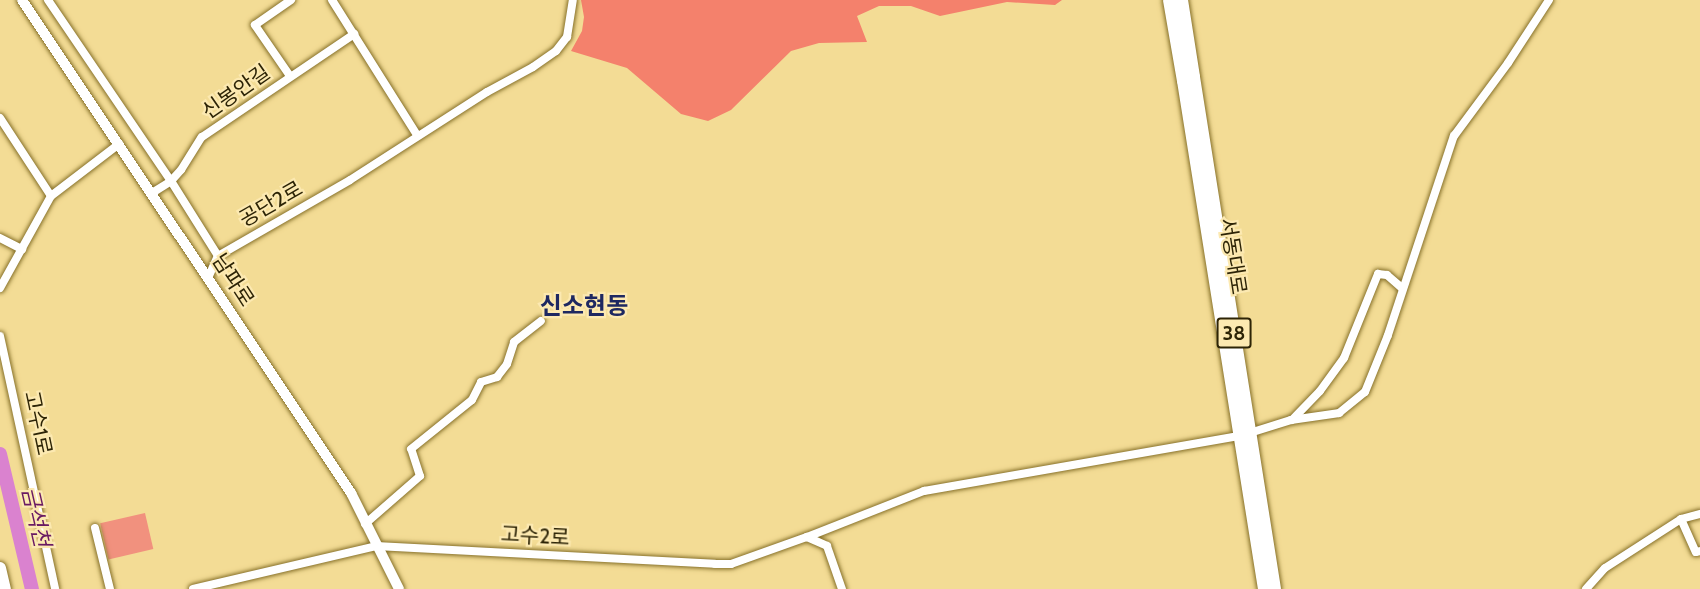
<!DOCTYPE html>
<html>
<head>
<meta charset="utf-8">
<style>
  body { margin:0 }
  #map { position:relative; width:1700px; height:589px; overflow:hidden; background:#f3dc95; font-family:Cabin,"Noto Sans KR",sans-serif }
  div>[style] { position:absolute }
  .green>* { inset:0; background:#f1917e; transform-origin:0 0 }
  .forest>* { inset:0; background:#f4816c }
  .river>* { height:14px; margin:-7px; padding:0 7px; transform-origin:7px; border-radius:7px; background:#da82cf }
  .roads { filter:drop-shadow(0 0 2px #87712a) drop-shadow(0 0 2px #87712a) }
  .minor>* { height:8px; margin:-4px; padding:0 4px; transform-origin:4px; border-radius:4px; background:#fff }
  .tertiary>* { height:10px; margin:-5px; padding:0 5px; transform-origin:5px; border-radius:5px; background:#fff }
  .secondary>* { height:12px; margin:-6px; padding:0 6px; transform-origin:6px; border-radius:6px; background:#fff }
  .primary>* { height:14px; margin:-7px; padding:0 7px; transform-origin:7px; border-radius:7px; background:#fff }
  .trunk>* { height:14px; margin:-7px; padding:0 7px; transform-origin:7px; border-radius:7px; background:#fff }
  span { translate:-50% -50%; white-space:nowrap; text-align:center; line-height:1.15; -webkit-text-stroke:4.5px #fce9b1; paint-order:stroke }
  .shield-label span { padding:2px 4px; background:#fce9b1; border:2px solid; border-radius:4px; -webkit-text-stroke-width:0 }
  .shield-label { font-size:20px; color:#2d2406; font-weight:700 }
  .street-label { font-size:21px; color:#2d2406 }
  .water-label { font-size:22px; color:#6a1b63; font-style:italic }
  .quarter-label { font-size:24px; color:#1e2861; font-weight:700 }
</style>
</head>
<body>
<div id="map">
  <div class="green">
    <div style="left:145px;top:513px;width:37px;height:46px;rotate:77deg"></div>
  </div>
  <div class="forest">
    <div style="clip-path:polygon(581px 0,1062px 0,1055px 5px,1007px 2px,940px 16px,911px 6px,879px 6px,857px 16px,867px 42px,819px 43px,791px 51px,731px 110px,708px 121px,681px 114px,627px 68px,571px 51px,582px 31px,584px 17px)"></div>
  </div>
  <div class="river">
    <div style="left:0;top:454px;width:139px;rotate:76.7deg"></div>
  </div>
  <div class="roads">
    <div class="minor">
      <div style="left:48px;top:0;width:219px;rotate:55.8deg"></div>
      <div style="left:171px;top:181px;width:89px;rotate:57.9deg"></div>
      <div style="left:332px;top:0;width:160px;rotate:57.8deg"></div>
      <div style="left:290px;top:76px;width:62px;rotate:-124.5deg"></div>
      <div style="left:255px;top:25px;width:44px;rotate:-34.8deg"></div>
      <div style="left:0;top:118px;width:93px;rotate:56.8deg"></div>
      <div style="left:152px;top:193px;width:22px;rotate:-32deg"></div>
      <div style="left:171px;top:181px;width:15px;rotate:-48deg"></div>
      <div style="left:181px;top:170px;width:39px;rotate:-58deg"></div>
      <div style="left:202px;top:137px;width:184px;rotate:-34.1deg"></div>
      <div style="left:0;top:238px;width:25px;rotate:27deg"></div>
      <div style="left:218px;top:256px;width:152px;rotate:-29.9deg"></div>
      <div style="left:350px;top:180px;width:163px;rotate:-32.7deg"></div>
      <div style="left:487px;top:92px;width:52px;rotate:-28.5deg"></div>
      <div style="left:533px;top:67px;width:28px;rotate:-35deg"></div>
      <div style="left:556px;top:51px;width:18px;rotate:-52deg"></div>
      <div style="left:567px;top:37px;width:37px;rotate:-81deg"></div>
      <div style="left:208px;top:278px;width:24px;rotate:-66deg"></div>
      <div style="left:0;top:288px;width:105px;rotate:-61deg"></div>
      <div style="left:51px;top:196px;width:86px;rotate:-37.4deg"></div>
      <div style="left:0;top:336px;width:259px;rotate:77.7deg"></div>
      <div style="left:1292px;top:420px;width:40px;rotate:-46deg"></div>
      <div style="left:1320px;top:391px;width:41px;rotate:-54deg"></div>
      <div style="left:1344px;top:358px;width:91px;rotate:-68deg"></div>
      <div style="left:1378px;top:274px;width:9px;rotate:6deg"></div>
      <div style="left:1387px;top:275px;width:20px;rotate:41deg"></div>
      <div style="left:1681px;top:519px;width:20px;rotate:-15deg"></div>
      <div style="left:365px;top:524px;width:73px;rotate:-41.1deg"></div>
      <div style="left:420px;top:476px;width:28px;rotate:-108deg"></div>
      <div style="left:411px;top:449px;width:78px;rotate:-38.8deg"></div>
      <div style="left:472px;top:400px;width:20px;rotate:-63deg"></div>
      <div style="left:481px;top:382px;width:17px;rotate:-17deg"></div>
      <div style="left:497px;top:377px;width:16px;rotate:-52deg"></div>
      <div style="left:507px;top:364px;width:23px;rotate:-72deg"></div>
      <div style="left:514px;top:342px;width:34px;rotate:-38deg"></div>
      <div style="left:95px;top:528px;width:63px;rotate:76.2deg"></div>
      <div style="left:807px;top:537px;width:126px;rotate:-21.5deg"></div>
      <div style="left:924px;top:491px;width:321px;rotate:-9.9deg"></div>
      <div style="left:1240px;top:436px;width:53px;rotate:-17.4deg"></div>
      <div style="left:1291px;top:420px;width:49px;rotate:-8.3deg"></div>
      <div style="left:1339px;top:413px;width:33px;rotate:-39deg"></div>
      <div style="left:1365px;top:392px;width:61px;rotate:-68deg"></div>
      <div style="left:1388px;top:335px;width:210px;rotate:-71.7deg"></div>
      <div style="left:1454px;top:136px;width:91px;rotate:-53.5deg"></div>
      <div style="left:1508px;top:63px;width:75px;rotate:-56.9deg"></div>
      <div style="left:193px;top:589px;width:188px;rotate:-13.2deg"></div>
      <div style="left:376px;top:546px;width:339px;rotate:3deg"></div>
      <div style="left:715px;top:564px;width:16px"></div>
      <div style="left:731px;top:564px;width:81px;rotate:-19.6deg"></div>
      <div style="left:807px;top:537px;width:22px;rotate:24deg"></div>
      <div style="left:827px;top:546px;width:46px;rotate:70.8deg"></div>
      <div style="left:1586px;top:589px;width:28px;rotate:-48deg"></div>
      <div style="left:1605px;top:568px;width:90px;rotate:-32.8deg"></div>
      <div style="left:1681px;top:519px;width:36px;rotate:66deg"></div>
      <div style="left:1696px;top:552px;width:4px;rotate:-14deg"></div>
    </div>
    <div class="tertiary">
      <div style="left:22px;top:0;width:593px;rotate:56.28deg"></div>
      <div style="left:351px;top:493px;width:107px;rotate:63.4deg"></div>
    </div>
    <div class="secondary">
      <div style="left:0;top:568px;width:22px;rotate:77deg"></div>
    </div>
    <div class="primary">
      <div style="left:1193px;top:77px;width:518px;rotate:81.01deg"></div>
      <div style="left:1184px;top:81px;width:514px;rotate:80.94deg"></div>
    </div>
    <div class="trunk">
      <div style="left:1170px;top:0;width:82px;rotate:80.2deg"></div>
      <div style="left:1181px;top:0;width:78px;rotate:81.1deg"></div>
    </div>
  </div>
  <div class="shield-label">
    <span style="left:1234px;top:333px">38</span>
  </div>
  <div class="street-label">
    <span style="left:236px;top:92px;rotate:-35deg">신봉안길</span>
    <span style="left:271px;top:204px;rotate:-30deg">공단2로</span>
    <span style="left:1233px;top:256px;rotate:81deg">서동대로</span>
    <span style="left:233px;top:280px;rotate:57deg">남파로</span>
    <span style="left:38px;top:423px;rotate:78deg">고수1로</span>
    <span style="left:535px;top:536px;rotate:3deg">고수2로</span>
  </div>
  <div class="water-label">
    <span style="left:36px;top:517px;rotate:77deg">금석천</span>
  </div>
  <div class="quarter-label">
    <span style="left:584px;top:306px">신소현동</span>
  </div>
</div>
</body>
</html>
